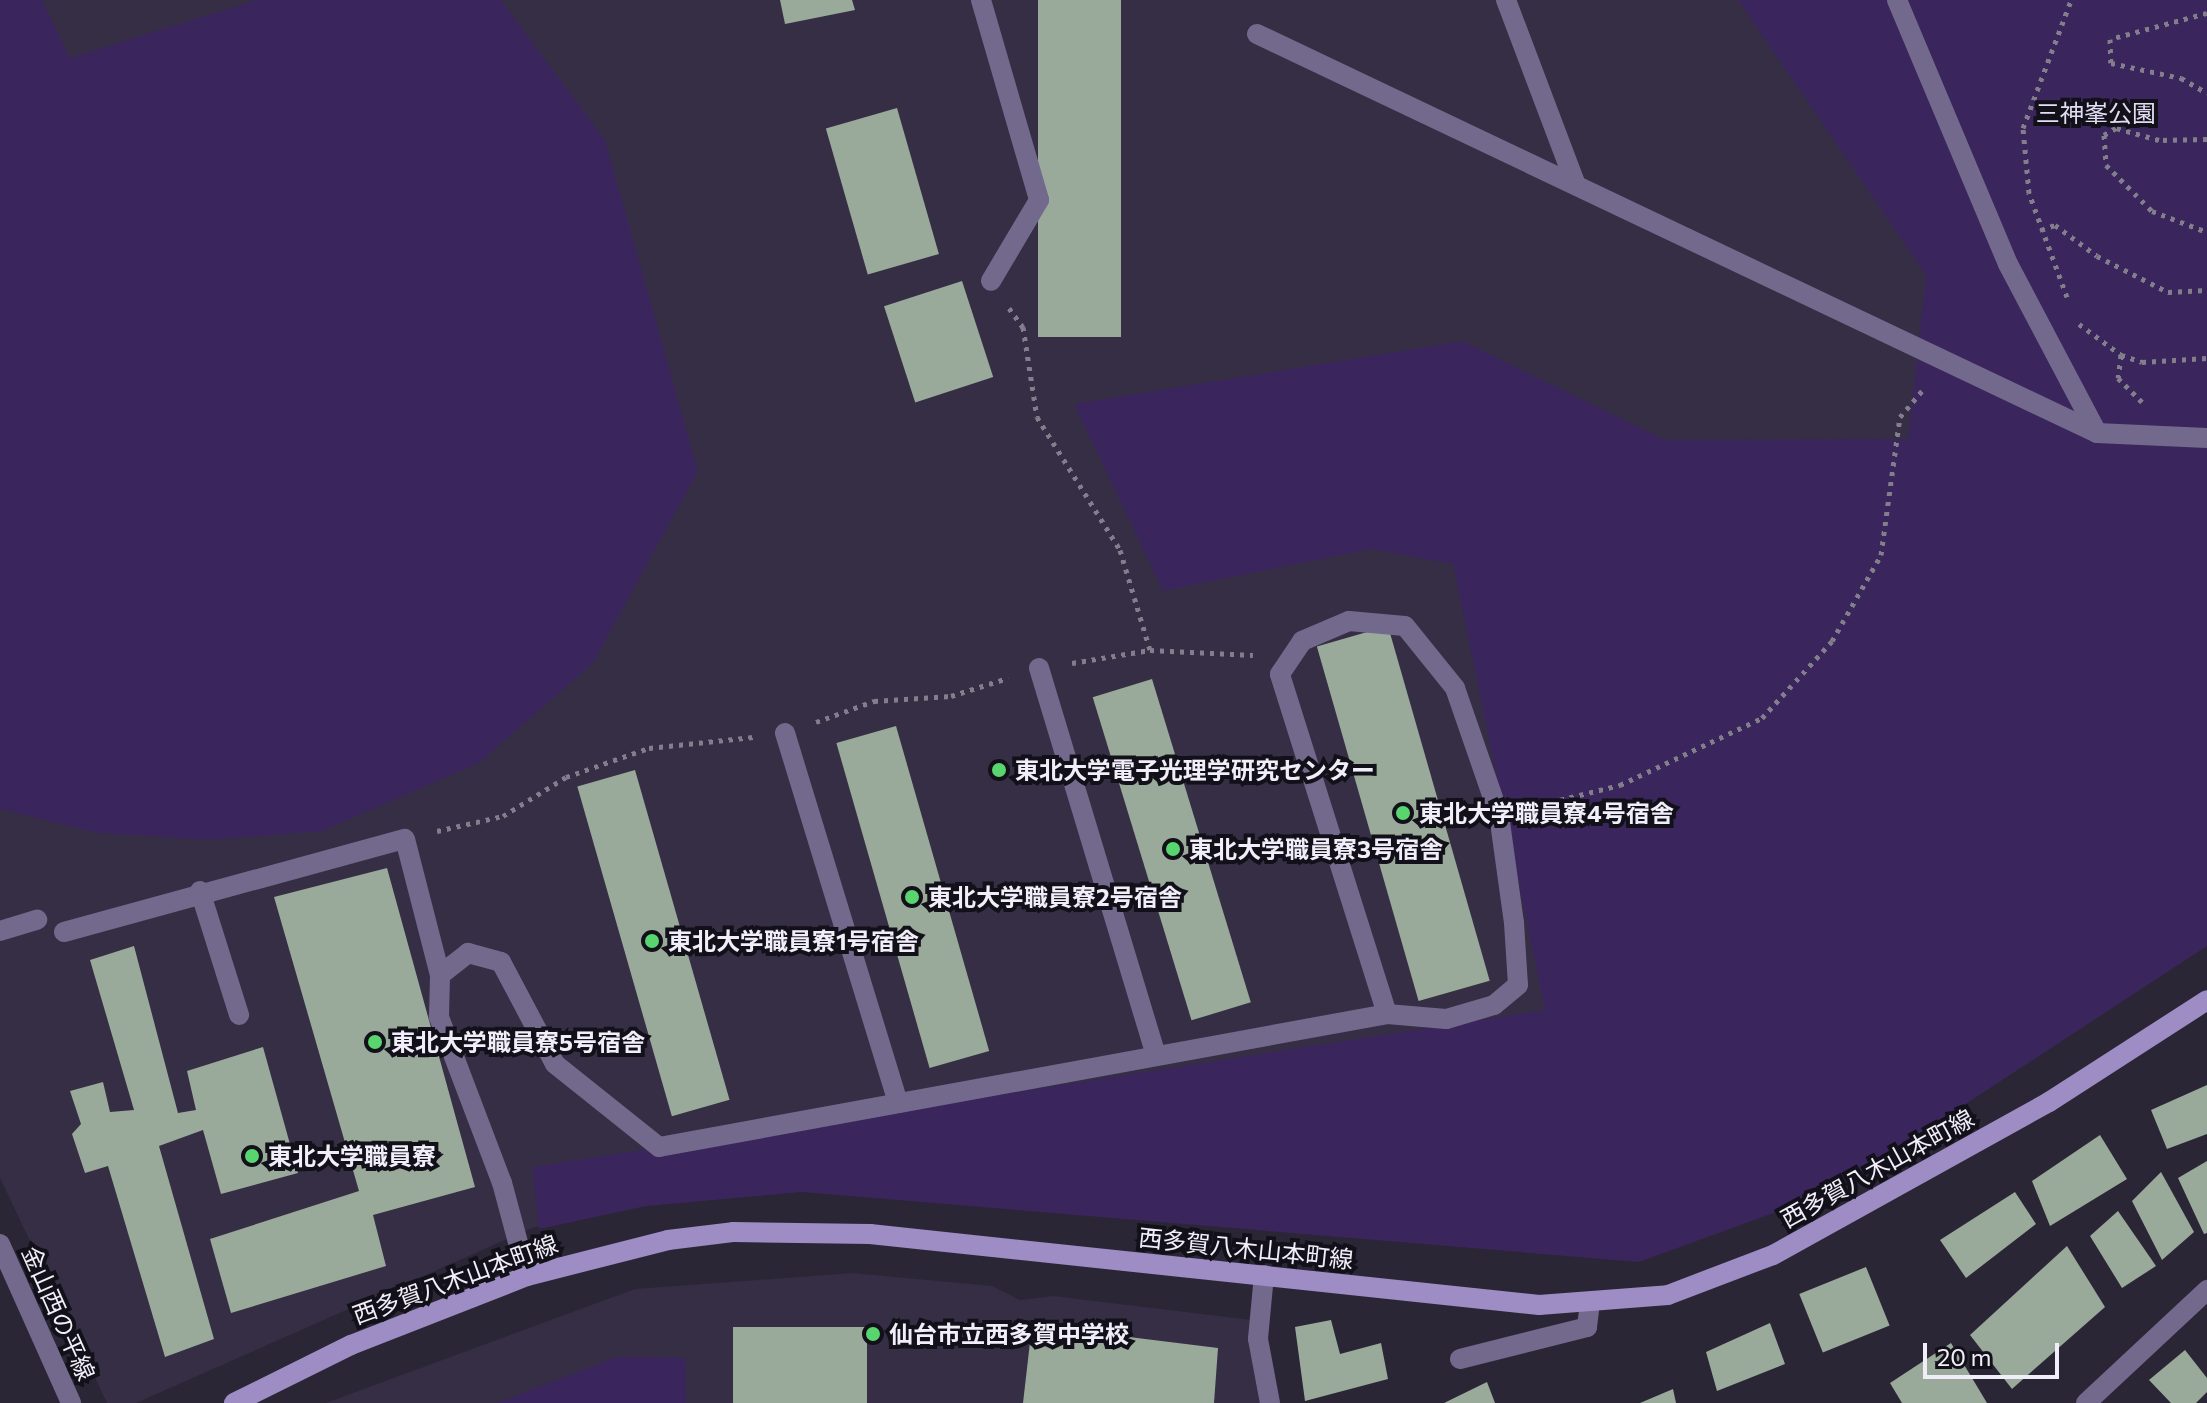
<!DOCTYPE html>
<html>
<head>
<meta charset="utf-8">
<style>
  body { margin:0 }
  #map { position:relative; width:2207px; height:1403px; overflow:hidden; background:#2a2636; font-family:Commissioner,"Noto Sans JP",sans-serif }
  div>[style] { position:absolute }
  .built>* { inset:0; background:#352e44 }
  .green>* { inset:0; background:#3a265c }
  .building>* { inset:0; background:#99aa9a; transform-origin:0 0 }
  .path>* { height:5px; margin-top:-2.5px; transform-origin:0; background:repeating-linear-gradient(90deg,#827f8d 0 4px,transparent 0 10px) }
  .lane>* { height:20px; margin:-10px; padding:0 10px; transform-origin:10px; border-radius:10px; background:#73698c }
  .street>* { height:20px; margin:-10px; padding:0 10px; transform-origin:10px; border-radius:10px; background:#73698c }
  .secondary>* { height:20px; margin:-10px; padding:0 10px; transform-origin:10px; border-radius:10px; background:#9d8dc4 }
  .dots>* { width:22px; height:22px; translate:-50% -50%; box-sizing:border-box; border:4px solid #121018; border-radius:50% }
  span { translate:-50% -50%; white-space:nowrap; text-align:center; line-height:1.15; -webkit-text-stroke:8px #121018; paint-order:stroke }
  .park-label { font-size:24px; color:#e2ddf3 }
  .poi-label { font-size:24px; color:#f1eef9; font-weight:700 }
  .left { translate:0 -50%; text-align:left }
  .street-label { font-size:24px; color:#f1eef9 }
  .scale { position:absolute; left:1923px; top:1343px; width:136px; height:36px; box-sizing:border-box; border:4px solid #f1eef9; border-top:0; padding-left:10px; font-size:24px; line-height:28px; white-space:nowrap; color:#f1eef9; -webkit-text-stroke:6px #121018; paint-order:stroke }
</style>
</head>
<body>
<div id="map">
  <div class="built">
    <div style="clip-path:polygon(0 0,1834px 0,1986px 259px,2005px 1065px,741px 1183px,532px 1228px,136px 1403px,107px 1403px,0 1178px)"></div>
    <div style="clip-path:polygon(852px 1273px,992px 1286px,1020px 1300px,1053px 1296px,1252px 1320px,1249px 1343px,1263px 1403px,326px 1403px,635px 1289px)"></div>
  </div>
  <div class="green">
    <div style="clip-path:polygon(0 0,42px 0,70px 58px,256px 0,501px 0,605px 140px,698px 471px,593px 663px,479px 763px,322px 831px,209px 840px,98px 833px,0 809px)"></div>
    <div style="clip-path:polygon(1738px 0,2207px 0,2207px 946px,1831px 1192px,1639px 1262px,802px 1192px,646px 1206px,539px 1229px,532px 1167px,1545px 1010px,1453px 564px,1371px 549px,1163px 591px,1074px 404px,1463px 341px,1665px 440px,1908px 439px,1926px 275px)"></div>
    <div style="clip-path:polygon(616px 1357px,685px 1358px,686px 1403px,497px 1403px)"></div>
  </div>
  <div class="building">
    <div style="clip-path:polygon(780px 0,852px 0,855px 10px,785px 24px)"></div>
    <div style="left:1038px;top:0;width:83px;height:337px"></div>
    <div style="left:897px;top:108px;width:152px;height:74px;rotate:74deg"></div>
    <div style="left:962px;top:281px;width:101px;height:82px;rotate:72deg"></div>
    <div style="left:1388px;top:626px;width:369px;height:74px;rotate:74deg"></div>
    <div style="left:1152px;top:679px;width:338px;height:62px;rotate:73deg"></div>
    <div style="left:896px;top:726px;width:338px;height:62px;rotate:74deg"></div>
    <div style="left:635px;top:770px;width:343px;height:60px;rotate:74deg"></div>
    <div style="clip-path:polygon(387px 868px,475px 1187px,373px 1215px,386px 1266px,231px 1313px,210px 1239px,359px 1191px,274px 897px)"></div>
    <div style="clip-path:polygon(134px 946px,178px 1113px,196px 1110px,187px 1071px,263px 1047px,298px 1173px,221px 1194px,203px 1130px,159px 1146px,214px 1339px,165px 1357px,108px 1166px,85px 1173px,72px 1134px,81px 1124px,70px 1091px,103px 1082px,110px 1112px,134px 1110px,90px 960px)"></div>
    <div style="clip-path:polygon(2207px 1085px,2207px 1134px,2167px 1149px,2151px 1110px)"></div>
    <div style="clip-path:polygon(2100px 1135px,2127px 1179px,2050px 1226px,2032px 1181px)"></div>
    <div style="clip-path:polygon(2207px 1161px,2207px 1233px,2204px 1234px,2178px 1178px)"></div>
    <div style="clip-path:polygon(2161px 1172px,2194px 1232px,2162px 1260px,2132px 1201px)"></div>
    <div style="clip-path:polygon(2015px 1192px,2036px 1224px,1966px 1278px,1940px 1240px)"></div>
    <div style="clip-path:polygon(2118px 1211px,2156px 1266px,2122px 1288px,2090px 1236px)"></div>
    <div style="clip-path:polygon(2067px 1246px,2105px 1307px,2012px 1389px,1970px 1335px)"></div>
    <div style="left:1866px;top:1267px;width:63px;height:72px;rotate:68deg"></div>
    <div style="clip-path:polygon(1331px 1320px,1340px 1354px,1381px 1343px,1388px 1379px,1305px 1401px,1295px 1327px)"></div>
    <div style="clip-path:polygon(1770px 1323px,1785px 1364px,1717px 1391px,1706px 1352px)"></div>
    <div style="clip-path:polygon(1032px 1325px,1218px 1348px,1214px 1403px,1023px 1403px)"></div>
    <div style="left:867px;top:1327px;width:76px;height:134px;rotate:90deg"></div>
    <div style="clip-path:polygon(1951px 1343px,1987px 1403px,1902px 1403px,1890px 1383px)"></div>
    <div style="clip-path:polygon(2185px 1350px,2207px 1378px,2207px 1392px,2196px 1403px,2171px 1403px,2149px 1380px)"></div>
    <div style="clip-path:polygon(1487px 1382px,1495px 1403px,1444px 1403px)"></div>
    <div style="clip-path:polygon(1673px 1389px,1676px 1403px,1640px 1403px)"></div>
  </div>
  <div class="path">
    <div style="left:2207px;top:13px;width:100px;rotate:165deg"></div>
    <div style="left:2110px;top:39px;width:24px;rotate:88deg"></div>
    <div style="left:2111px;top:63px;width:72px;rotate:12.1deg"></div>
    <div style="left:2181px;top:78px;width:30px;rotate:30deg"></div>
    <div style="left:2207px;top:139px;width:48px;rotate:178.8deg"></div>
    <div style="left:2159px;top:140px;width:45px;rotate:-164.4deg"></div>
    <div style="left:2116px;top:128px;width:14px;rotate:150deg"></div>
    <div style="left:2104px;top:135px;width:30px;rotate:86deg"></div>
    <div style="left:2106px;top:165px;width:65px;rotate:45deg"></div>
    <div style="left:2152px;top:211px;width:59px;rotate:20.9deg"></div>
    <div style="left:2041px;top:230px;width:15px;rotate:-20deg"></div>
    <div style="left:2055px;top:225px;width:52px;rotate:36.4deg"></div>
    <div style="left:2097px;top:256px;width:80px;rotate:26.9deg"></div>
    <div style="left:2168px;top:292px;width:39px;rotate:-3deg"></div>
    <div style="left:2067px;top:297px;width:111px;rotate:-110.1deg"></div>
    <div style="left:2029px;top:193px;width:65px;rotate:-95.3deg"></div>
    <div style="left:2023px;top:128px;width:137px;rotate:-69.4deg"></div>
    <div style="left:1009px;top:308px;width:24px;rotate:54deg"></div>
    <div style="left:1023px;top:327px;width:91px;rotate:81.2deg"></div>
    <div style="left:1037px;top:417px;width:157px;rotate:58deg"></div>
    <div style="left:1120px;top:550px;width:104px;rotate:73.3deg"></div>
    <div style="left:2079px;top:324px;width:52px;rotate:36.4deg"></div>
    <div style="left:2121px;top:355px;width:22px;rotate:18deg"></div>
    <div style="left:2142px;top:362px;width:65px;rotate:-3.5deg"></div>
    <div style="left:2121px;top:355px;width:23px;rotate:97deg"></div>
    <div style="left:2118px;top:378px;width:34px;rotate:45deg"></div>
    <div style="left:1072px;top:663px;width:79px;rotate:-9.5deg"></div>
    <div style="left:1150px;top:650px;width:103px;rotate:2.8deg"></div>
    <div style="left:816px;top:722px;width:62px;rotate:-19.9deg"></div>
    <div style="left:874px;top:701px;width:77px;rotate:-3.7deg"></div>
    <div style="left:951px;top:696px;width:60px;rotate:-17.5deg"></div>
    <div style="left:1531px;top:807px;width:92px;rotate:-13.9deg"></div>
    <div style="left:1620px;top:785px;width:157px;rotate:-25.3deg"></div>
    <div style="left:1762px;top:718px;width:104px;rotate:-47.7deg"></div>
    <div style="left:1832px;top:641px;width:99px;rotate:-60.3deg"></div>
    <div style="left:1881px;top:555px;width:139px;rotate:-82.2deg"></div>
    <div style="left:1900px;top:417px;width:39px;rotate:-50deg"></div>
    <div style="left:437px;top:831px;width:68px;rotate:-12.8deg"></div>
    <div style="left:503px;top:816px;width:74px;rotate:-31.8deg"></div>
    <div style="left:566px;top:777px;width:88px;rotate:-19.3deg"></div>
    <div style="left:649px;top:748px;width:105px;rotate:-6deg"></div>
  </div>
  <div class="lane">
    <div style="left:981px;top:0;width:208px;rotate:73.8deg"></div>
    <div style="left:1039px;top:200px;width:94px;rotate:120.7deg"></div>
    <div style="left:1506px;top:0;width:196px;rotate:69.3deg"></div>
    <div style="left:1897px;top:0;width:286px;rotate:67.2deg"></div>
    <div style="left:2008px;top:264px;width:191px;rotate:62.2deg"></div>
    <div style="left:2097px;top:433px;width:110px;rotate:2.6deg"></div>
    <div style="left:1257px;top:34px;width:930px;rotate:25.41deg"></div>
    <div style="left:1039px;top:668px;width:405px;rotate:73.2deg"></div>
    <div style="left:785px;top:733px;width:387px;rotate:73deg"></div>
    <div style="left:200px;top:891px;width:130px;rotate:72.5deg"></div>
    <div style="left:0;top:931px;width:39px;rotate:-17deg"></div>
    <div style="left:64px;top:932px;width:353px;rotate:-15.3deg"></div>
    <div style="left:405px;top:839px;width:140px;rotate:75.6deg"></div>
    <div style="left:527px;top:1276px;width:96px;rotate:-105deg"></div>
    <div style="left:502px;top:1183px;width:178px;rotate:-110.8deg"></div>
    <div style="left:439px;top:1017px;width:42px;rotate:-88.6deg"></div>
    <div style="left:440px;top:975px;width:36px;rotate:-38deg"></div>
    <div style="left:468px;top:953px;width:34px;rotate:15deg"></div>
    <div style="left:501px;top:962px;width:115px;rotate:62.1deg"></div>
    <div style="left:555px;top:1064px;width:133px;rotate:38.6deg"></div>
    <div style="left:659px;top:1147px;width:740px;rotate:-10.35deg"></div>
    <div style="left:1387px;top:1014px;width:356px;rotate:-107.5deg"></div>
    <div style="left:1280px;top:674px;width:40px;rotate:-56deg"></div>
    <div style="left:1302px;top:641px;width:51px;rotate:-23.1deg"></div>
    <div style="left:1349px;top:621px;width:56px;rotate:5.1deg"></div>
    <div style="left:1405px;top:626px;width:80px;rotate:51.1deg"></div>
    <div style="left:1455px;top:688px;width:134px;rotate:70.9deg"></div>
    <div style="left:1499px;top:815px;width:109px;rotate:82.1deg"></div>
    <div style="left:1514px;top:923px;width:62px;rotate:86.3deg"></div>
    <div style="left:1518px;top:985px;width:31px;rotate:140deg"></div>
    <div style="left:1494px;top:1005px;width:50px;rotate:163.7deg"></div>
    <div style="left:1446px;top:1019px;width:59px;rotate:-175.2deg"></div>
  </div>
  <div class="street">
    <div style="left:0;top:1244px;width:174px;rotate:65.9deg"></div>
    <div style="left:1264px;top:1275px;width:64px;rotate:95.4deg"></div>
    <div style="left:1258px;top:1339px;width:65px;rotate:79.4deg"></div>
    <div style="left:1460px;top:1359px;width:131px;rotate:-14.1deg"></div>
    <div style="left:1587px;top:1327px;width:24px;rotate:-83deg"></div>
    <div style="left:2086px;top:1403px;width:166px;rotate:-43deg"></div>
  </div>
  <div class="secondary">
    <div style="left:234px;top:1403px;width:131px;rotate:-26.4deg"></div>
    <div style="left:351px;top:1345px;width:189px;rotate:-21.4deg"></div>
    <div style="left:527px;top:1276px;width:146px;rotate:-14.3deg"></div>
    <div style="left:668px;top:1240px;width:65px;rotate:-7deg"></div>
    <div style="left:733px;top:1232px;width:137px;rotate:0.8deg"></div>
    <div style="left:870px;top:1234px;width:673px;rotate:6.06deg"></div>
    <div style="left:1539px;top:1305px;width:129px;rotate:-4.4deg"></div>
    <div style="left:1668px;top:1295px;width:112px;rotate:-20.9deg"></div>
    <div style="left:1773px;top:1255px;width:316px;rotate:-29deg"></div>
    <div style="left:2049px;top:1102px;width:188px;rotate:-32.8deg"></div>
  </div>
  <div class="dots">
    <div style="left:999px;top:770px;background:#59d56f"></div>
    <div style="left:1403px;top:813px;background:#59d56f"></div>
    <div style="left:1173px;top:849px;background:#59d56f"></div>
    <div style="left:912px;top:897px;background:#59d56f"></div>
    <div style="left:652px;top:941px;background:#59d56f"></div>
    <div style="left:375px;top:1042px;background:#59d56f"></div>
    <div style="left:252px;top:1156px;background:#59d56f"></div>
    <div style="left:873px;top:1334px;background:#59d56f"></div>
  </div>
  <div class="park-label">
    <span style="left:2096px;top:113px">三神峯公園</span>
  </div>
  <div class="poi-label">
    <span class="left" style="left:1015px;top:770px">東北大学電子光理学研究センター</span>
    <span class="left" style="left:1419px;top:813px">東北大学職員寮4号宿舎</span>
    <span class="left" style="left:1189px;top:849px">東北大学職員寮3号宿舎</span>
    <span class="left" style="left:928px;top:897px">東北大学職員寮2号宿舎</span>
    <span class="left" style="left:668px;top:941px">東北大学職員寮1号宿舎</span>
    <span class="left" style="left:391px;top:1042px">東北大学職員寮5号宿舎</span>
    <span class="left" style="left:268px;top:1156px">東北大学職員寮</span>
    <span class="left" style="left:889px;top:1334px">仙台市立西多賀中学校</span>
  </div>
  <div class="street-label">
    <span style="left:1877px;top:1168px;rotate:-29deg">西多賀八木山本町線</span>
    <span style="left:1246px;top:1248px;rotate:6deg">西多賀八木山本町線</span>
    <span style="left:455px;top:1279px;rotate:-20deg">西多賀八木山本町線</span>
    <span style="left:59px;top:1313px;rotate:66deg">金山西の平線</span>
  </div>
  <div class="scale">20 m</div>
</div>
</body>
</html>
